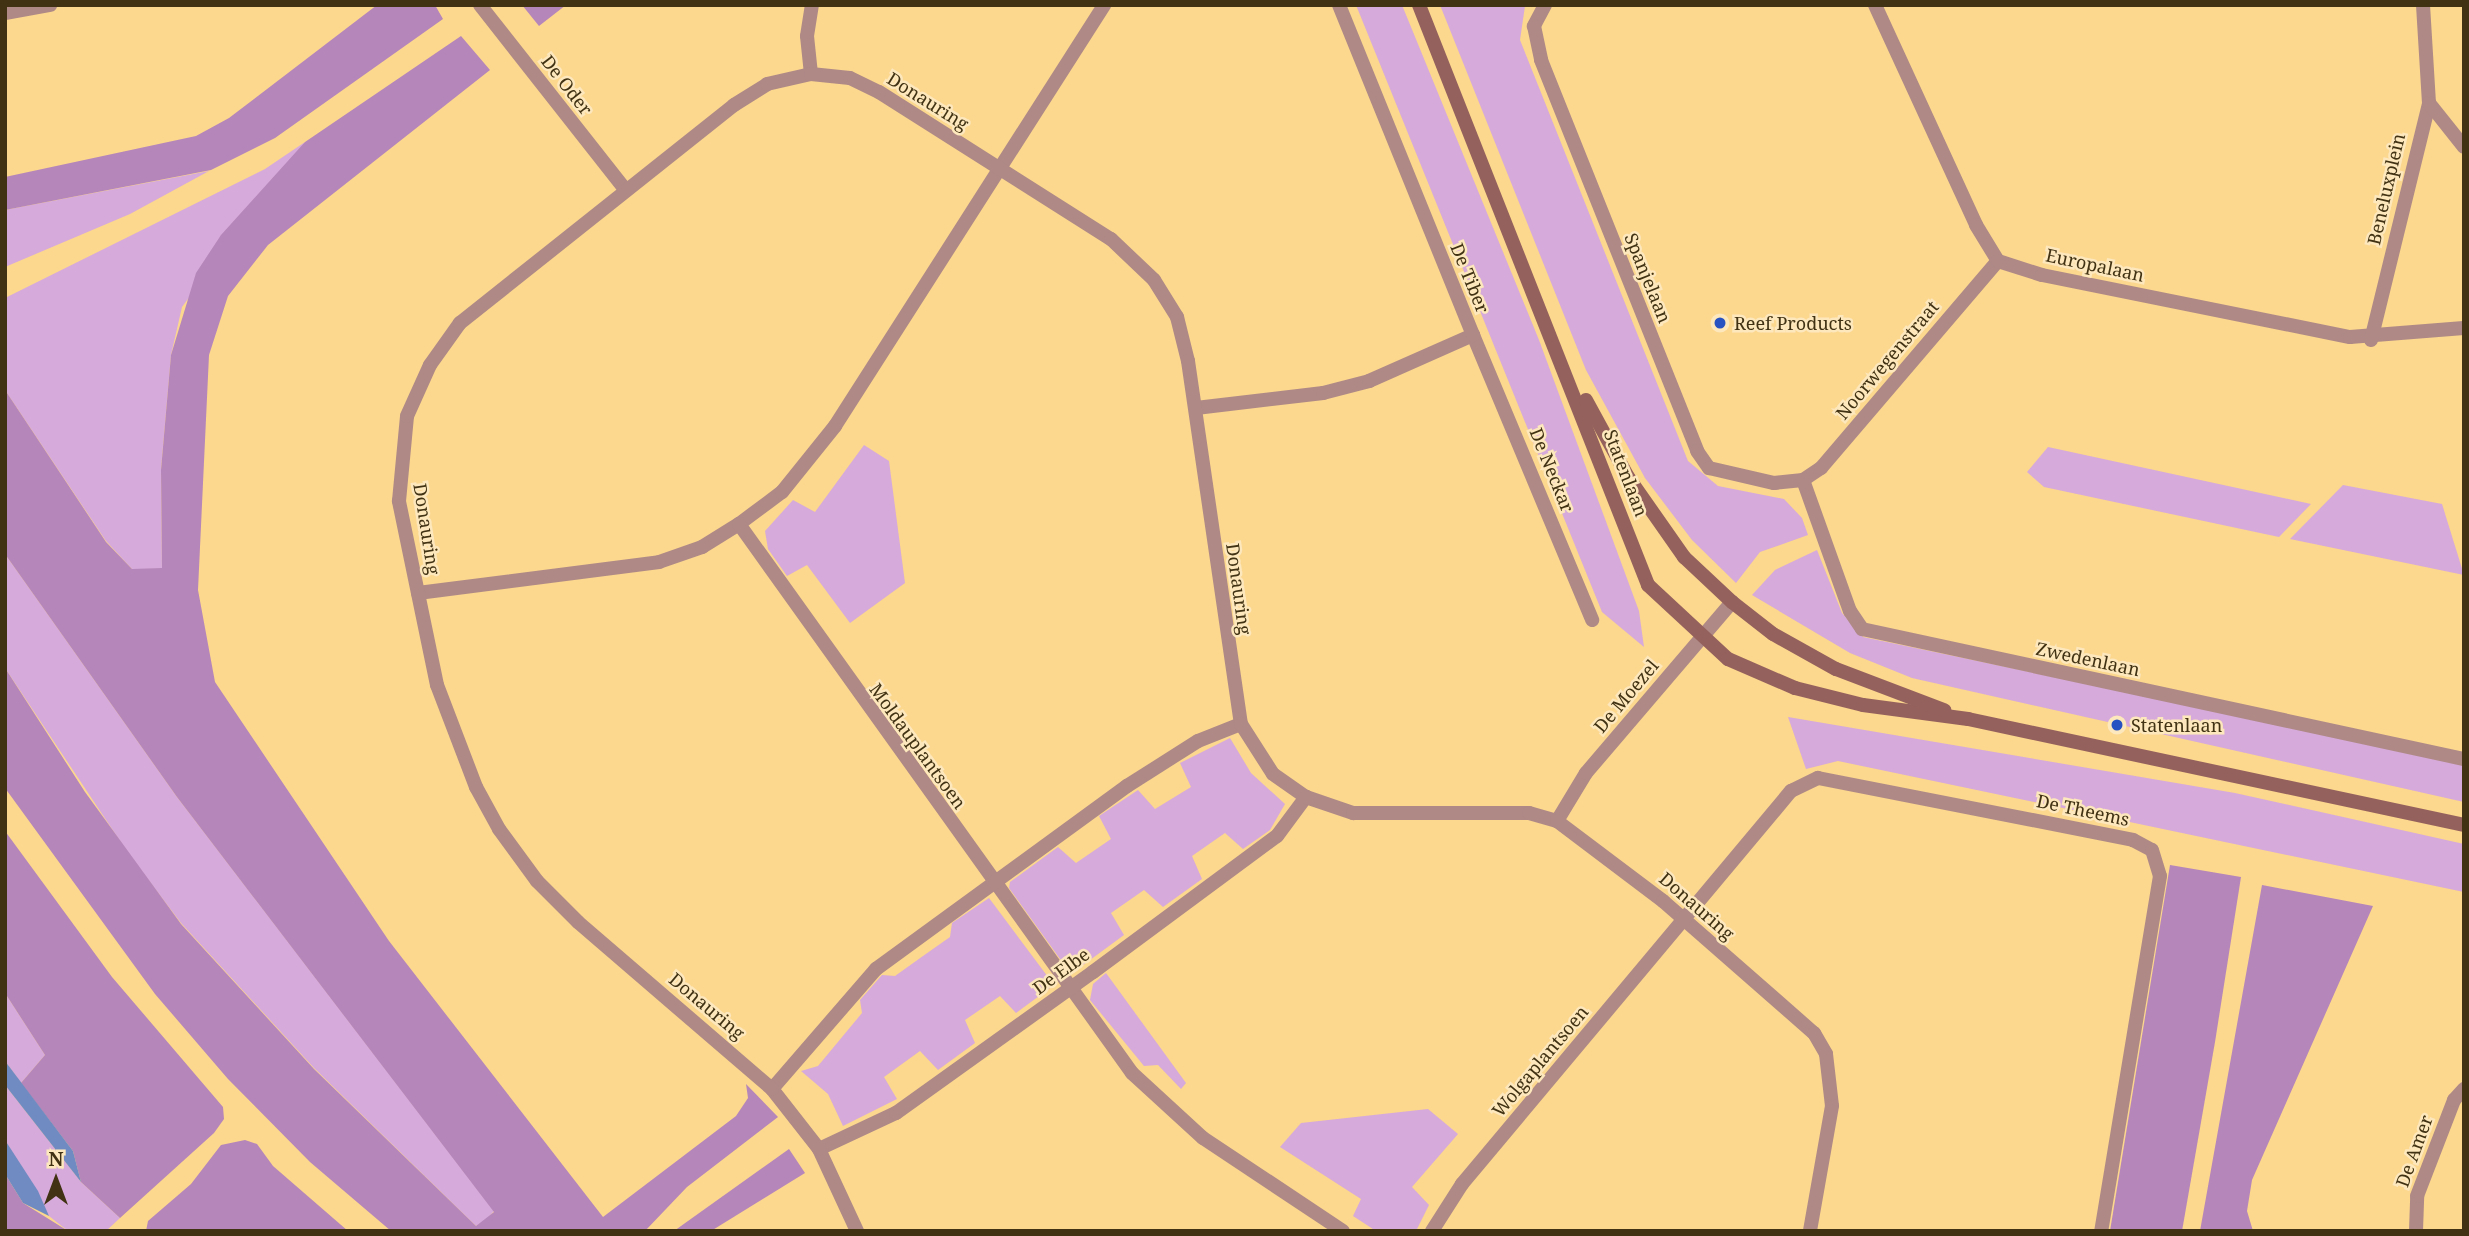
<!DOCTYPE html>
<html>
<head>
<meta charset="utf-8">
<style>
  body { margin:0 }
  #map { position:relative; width:2469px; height:1236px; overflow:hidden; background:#fcd78e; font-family:"Noto Serif",serif }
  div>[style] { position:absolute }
  .green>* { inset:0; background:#d6aada }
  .forest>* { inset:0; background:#b586b9 }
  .water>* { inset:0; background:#708bc2 }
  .minor>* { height:14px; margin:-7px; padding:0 7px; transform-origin:7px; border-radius:7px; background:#ae8986 }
  .secondary>* { height:14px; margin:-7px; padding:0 7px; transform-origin:7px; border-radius:7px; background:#95615d }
  .dots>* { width:19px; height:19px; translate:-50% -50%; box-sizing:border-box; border:4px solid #fde7bc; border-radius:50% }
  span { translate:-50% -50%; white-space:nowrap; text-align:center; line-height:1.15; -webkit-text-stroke:5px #fde7bc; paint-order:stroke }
  .street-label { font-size:18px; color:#403213 }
  .poi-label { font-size:18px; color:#403213 }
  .left { translate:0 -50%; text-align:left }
  .frame { position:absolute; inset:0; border:7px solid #403213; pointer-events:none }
  .north { position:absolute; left:21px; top:1145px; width:70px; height:70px; -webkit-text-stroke:5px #fde7bc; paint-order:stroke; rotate:0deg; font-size:19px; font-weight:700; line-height:28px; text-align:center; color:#403213 }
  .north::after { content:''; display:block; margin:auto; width:24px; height:32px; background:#403213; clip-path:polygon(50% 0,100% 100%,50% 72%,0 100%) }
</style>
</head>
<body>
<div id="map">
  <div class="green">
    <div style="clip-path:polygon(1356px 5px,1402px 5px,1539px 340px,1639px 611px,1644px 647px,1602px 612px)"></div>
    <div style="clip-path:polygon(1440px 5px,1525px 6px,1520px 40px,1688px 461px,1718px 486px,1784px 499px,1802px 518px,1808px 535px,1760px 552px,1736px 583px,1692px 540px,1645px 478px,1586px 370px)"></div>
    <div style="clip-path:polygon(305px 142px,182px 307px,171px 355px,161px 469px,162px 569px,132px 569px,106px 541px,5px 390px,5px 298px,265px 169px)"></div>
    <div style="clip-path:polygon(209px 171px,130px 214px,5px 267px,5px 210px)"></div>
    <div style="clip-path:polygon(864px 445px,889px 461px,905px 583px,850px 623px,807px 565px,787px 576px,768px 549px,765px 531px,793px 500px,815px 512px)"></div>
    <div style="clip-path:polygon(2048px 447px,2311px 504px,2279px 537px,2044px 487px,2027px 472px)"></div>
    <div style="clip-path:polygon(2343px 485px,2442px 504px,2464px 575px,2290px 539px)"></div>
    <div style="clip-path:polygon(1817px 550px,1842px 613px,1863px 637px,2464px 763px,2464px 802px,1912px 678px,1850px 653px,1752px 595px,1775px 570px)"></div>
    <div style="clip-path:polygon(5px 554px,177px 797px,494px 1211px,486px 1220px,476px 1226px,314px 1068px,181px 923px,128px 853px,5px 668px)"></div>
    <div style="clip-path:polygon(1788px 717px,2235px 793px,2464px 844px,2464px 892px,1838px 761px,1806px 769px)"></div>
    <div style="clip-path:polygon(1230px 738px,1251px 773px,1285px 804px,1270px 830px,1243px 849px,1225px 833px,1192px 856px,1202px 879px,1163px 907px,1144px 890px,1111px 913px,1124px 935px,1075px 971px,1068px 970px,1009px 888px,1010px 882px,1058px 847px,1076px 863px,1111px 839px,1099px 816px,1138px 790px,1155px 809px,1191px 787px,1180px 763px)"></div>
    <div style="clip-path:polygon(989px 898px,1054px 985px,1016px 1013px,1000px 996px,965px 1020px,975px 1043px,938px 1070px,920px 1051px,884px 1077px,897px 1099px,843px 1126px,828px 1094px,801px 1071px,818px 1066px,862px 1013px,860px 1000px,882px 975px,895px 976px,923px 956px,950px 937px,952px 923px)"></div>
    <div style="clip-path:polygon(1106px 973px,1186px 1083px,1181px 1089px,1158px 1065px,1144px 1066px,1090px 1000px,1093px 984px)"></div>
    <div style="clip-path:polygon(5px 993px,45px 1055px,21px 1083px,5px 1061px)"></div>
    <div style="clip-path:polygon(5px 1085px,81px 1182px,120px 1218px,106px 1231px,68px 1231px,49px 1216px,5px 1140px)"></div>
    <div style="clip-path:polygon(1428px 1109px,1458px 1134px,1412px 1187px,1429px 1205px,1416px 1231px,1376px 1231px,1353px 1216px,1361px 1199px,1280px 1147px,1301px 1123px)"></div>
  </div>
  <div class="forest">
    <div style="clip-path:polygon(377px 5px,435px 5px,443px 19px,275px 138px,211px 170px,5px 210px,5px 177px,196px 136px,229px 118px)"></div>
    <div style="clip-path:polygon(522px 5px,566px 5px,539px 26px)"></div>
    <div style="clip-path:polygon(461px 36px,490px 70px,268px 245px,228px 296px,209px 355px,198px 590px,215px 682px,389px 941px,603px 1217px,736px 1116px,748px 1098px,746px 1084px,778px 1117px,687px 1187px,645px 1231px,391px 1231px,310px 1162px,228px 1079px,155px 994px,5px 788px,5px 668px,85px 792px,181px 924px,314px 1069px,476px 1226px,494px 1212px,177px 797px,5px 554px,5px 390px,106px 542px,132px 569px,162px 568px,161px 470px,171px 355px,196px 273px,221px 235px,305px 142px)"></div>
    <div style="clip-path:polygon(5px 831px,112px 977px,223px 1107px,224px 1119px,214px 1133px,120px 1218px,81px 1182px,73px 1151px,21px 1083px,45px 1055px,5px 993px)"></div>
    <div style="clip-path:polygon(2170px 865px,2241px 877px,2215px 1042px,2182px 1231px,2110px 1231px)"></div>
    <div style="clip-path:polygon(2262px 885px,2373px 906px,2252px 1180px,2247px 1211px,2253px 1231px,2200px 1231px)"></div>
    <div style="clip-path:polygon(245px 1140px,257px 1144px,273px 1166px,348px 1231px,146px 1231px,148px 1221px,191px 1184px,221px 1145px)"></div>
    <div style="clip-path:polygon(789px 1149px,805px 1173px,711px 1231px,674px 1231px)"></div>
    <div style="clip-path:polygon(5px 1174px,23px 1203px,68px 1231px,5px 1231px)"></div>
  </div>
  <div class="water">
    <div style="clip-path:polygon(5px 1061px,73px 1151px,81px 1182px,5px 1085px)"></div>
    <div style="clip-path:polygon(5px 1140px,38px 1191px,49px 1216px,23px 1203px,5px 1174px)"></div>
  </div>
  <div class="minor">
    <div style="left:480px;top:5px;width:234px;rotate:51.8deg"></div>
    <div style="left:1545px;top:5px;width:24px;rotate:118deg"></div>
    <div style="left:1534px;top:26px;width:35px;rotate:78deg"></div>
    <div style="left:1541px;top:60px;width:421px;rotate:68.2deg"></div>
    <div style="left:1697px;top:451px;width:21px;rotate:55deg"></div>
    <div style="left:1709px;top:468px;width:67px;rotate:13deg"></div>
    <div style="left:1774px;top:483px;width:29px;rotate:-6deg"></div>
    <div style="left:1803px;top:480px;width:22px;rotate:-34deg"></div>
    <div style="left:1821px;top:468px;width:272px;rotate:-49.5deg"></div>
    <div style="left:1875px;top:5px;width:242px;rotate:65.3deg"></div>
    <div style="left:1976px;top:225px;width:42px;rotate:58.6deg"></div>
    <div style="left:1998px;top:261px;width:46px;rotate:17.7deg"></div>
    <div style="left:2042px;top:275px;width:314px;rotate:11.4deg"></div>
    <div style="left:2350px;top:337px;width:114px;rotate:-4.5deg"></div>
    <div style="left:2423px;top:5px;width:98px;rotate:86.5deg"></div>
    <div style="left:5px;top:13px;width:46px;rotate:-10.1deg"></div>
    <div style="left:811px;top:74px;width:38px;rotate:-96deg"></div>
    <div style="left:807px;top:36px;width:31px;rotate:-81deg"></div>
    <div style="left:1473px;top:335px;width:309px;rotate:67.3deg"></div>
    <div style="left:2371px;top:340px;width:244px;rotate:-76.2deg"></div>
    <div style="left:2429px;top:103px;width:56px;rotate:51.5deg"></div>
    <div style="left:1196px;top:408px;width:128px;rotate:-6.7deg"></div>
    <div style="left:1323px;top:393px;width:48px;rotate:-14.6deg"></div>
    <div style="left:1369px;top:381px;width:114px;rotate:-23.9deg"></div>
    <div style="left:1473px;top:335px;width:356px;rotate:-112.1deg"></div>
    <div style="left:1803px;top:480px;width:139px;rotate:70.3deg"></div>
    <div style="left:1850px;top:611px;width:22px;rotate:56deg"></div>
    <div style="left:1862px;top:629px;width:616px;rotate:12.19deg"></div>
    <div style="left:739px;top:524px;width:54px;rotate:-36.7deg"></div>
    <div style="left:782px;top:492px;width:85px;rotate:-51.2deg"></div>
    <div style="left:835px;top:426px;width:500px;rotate:-57.4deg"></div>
    <div style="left:418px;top:593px;width:243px;rotate:-7.3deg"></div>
    <div style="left:659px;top:562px;width:46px;rotate:-19.2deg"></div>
    <div style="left:702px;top:547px;width:44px;rotate:-31.9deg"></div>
    <div style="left:739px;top:524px;width:675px;rotate:54.4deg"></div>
    <div style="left:1132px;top:1073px;width:96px;rotate:42.5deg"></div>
    <div style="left:1203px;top:1138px;width:168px;rotate:33.6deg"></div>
    <div style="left:1557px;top:821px;width:56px;rotate:-58.9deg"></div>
    <div style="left:1586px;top:773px;width:225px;rotate:-49.5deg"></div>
    <div style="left:772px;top:1089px;width:159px;rotate:-49.1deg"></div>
    <div style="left:876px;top:969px;width:311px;rotate:-36.1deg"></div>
    <div style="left:1127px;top:786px;width:84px;rotate:-32.4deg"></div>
    <div style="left:1198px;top:741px;width:46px;rotate:-21.6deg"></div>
    <div style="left:819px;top:1149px;width:85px;rotate:-25.1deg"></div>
    <div style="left:896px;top:1113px;width:242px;rotate:-35.6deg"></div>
    <div style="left:1093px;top:972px;width:229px;rotate:-36.5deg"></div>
    <div style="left:1277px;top:836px;width:49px;rotate:-53.4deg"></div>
    <div style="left:857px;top:1231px;width:90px;rotate:-114.9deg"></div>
    <div style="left:819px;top:1149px;width:76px;rotate:-128.1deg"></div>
    <div style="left:772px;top:1089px;width:256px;rotate:-139.3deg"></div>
    <div style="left:578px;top:922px;width:58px;rotate:-135deg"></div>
    <div style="left:537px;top:881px;width:64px;rotate:-126.2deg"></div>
    <div style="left:499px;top:829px;width:48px;rotate:-118.7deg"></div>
    <div style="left:476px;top:787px;width:109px;rotate:-110.9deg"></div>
    <div style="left:437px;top:685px;width:188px;rotate:-101.7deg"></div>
    <div style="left:399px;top:501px;width:85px;rotate:-84.6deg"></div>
    <div style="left:407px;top:416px;width:56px;rotate:-65.7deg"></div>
    <div style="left:430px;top:365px;width:52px;rotate:-54.5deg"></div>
    <div style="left:460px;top:323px;width:350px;rotate:-38.5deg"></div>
    <div style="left:734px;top:105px;width:39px;rotate:-32deg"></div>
    <div style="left:767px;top:84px;width:45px;rotate:-12.8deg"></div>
    <div style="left:811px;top:74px;width:39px;rotate:6deg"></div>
    <div style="left:850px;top:78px;width:32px;rotate:26deg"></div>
    <div style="left:879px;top:92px;width:275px;rotate:32.4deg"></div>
    <div style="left:1111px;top:239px;width:59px;rotate:43.6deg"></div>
    <div style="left:1154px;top:280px;width:44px;rotate:58.1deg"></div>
    <div style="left:1177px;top:317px;width:45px;rotate:76deg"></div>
    <div style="left:1188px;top:361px;width:367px;rotate:81.7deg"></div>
    <div style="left:1241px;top:724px;width:59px;rotate:57.4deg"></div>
    <div style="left:1273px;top:774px;width:40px;rotate:34.9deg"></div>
    <div style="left:1306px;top:797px;width:50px;rotate:18.8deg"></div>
    <div style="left:1353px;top:813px;width:176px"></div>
    <div style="left:1529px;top:813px;width:29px;rotate:16deg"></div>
    <div style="left:1557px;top:821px;width:133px;rotate:37deg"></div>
    <div style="left:1663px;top:901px;width:201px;rotate:41.2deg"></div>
    <div style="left:1814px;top:1033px;width:24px;rotate:60deg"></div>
    <div style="left:1826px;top:1054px;width:52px;rotate:83.4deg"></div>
    <div style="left:1832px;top:1106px;width:127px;rotate:100deg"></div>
    <div style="left:1432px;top:1231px;width:56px;rotate:-57.4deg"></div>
    <div style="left:1462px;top:1184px;width:513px;rotate:-50.07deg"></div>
    <div style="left:1791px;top:791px;width:30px;rotate:-26deg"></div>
    <div style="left:1818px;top:778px;width:321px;rotate:11.1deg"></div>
    <div style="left:2133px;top:840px;width:21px;rotate:28deg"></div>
    <div style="left:2152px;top:850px;width:27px;rotate:73deg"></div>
    <div style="left:2160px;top:876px;width:360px;rotate:99.4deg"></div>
    <div style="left:2416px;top:1231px;width:35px;rotate:-88deg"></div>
    <div style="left:2417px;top:1196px;width:103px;rotate:-68.9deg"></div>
    <div style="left:2454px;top:1100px;width:15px;rotate:-48deg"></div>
  </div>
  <div class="secondary">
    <div style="left:1419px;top:5px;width:624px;rotate:68.45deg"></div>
    <div style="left:1648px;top:585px;width:109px;rotate:42.8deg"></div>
    <div style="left:1728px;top:659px;width:73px;rotate:23.4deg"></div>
    <div style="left:1795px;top:688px;width:70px;rotate:14deg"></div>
    <div style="left:1863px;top:705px;width:106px;rotate:7.6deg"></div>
    <div style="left:1968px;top:719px;width:507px;rotate:12.06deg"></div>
    <div style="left:1586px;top:400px;width:88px;rotate:61.4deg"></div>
    <div style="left:1628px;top:477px;width:98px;rotate:55deg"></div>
    <div style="left:1684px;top:557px;width:66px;rotate:43.2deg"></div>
    <div style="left:1732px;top:602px;width:52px;rotate:38deg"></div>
    <div style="left:1773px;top:634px;width:72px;rotate:29.1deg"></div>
    <div style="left:1836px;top:669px;width:116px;rotate:20.8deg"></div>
  </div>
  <div class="dots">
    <div style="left:1720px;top:323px;background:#2653c1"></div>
    <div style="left:2117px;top:725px;background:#2653c1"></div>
  </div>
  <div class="street-label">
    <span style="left:567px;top:85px;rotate:52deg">De Oder</span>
    <span style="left:928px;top:101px;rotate:32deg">Donauring</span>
    <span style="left:2386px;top:189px;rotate:-77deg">Beneluxplein</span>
    <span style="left:2095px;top:265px;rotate:12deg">Europalaan</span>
    <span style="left:1470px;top:278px;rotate:68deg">De Tiber</span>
    <span style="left:1648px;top:278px;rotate:68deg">Spanjelaan</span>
    <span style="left:1887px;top:360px;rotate:-50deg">Noorwegenstraat</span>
    <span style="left:1552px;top:470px;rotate:68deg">De Neckar</span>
    <span style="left:1626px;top:473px;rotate:69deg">Statenlaan</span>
    <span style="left:427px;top:529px;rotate:81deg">Donauring</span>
    <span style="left:1239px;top:589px;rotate:82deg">Donauring</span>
    <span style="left:2088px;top:659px;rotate:12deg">Zwedenlaan</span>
    <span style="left:1626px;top:696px;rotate:-50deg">De Moezel</span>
    <span style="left:918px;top:746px;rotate:54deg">Moldauplantsoen</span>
    <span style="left:2083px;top:810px;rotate:12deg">De Theems</span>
    <span style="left:1697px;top:906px;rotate:41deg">Donauring</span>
    <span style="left:1061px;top:971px;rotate:-36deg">De Elbe</span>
    <span style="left:707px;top:1006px;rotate:40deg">Donauring</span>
    <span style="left:1540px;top:1061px;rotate:-50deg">Wolgaplantsoen</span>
    <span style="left:2414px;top:1151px;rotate:-70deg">De Amer</span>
  </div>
  <div class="poi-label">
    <span class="left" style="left:1734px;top:323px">Reef Products</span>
    <span class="left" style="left:2131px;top:725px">Statenlaan</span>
  </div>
  <div class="frame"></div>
  <div class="north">N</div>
</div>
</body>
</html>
